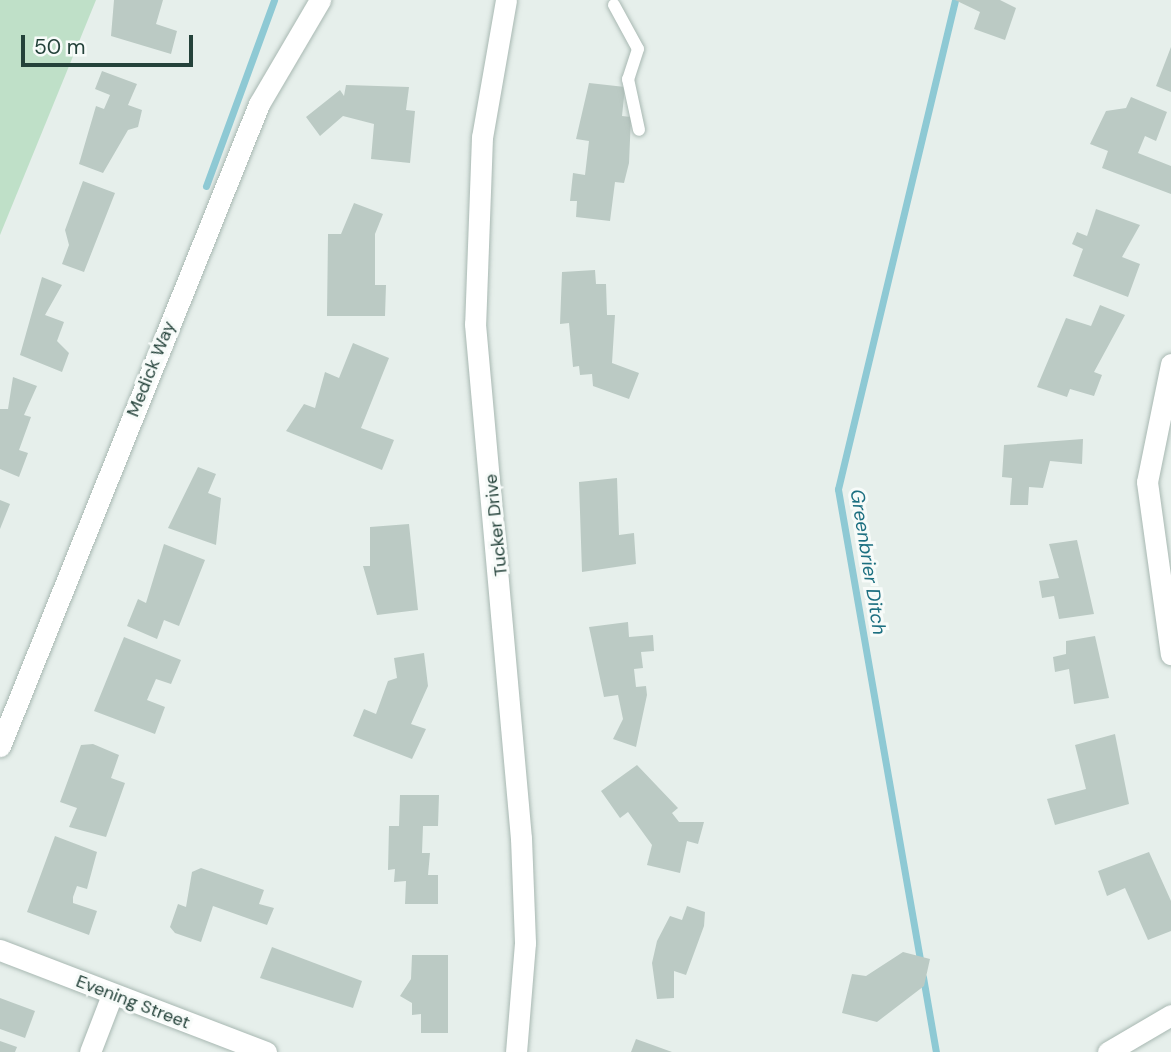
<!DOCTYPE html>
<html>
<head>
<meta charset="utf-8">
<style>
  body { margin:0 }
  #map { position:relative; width:1171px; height:1052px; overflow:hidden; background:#e6efeb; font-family:"DM Sans",sans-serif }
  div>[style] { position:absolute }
  .green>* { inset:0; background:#bfe0c8 }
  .stream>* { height:7px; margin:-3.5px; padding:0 3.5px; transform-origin:3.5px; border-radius:3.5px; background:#8ec9d4 }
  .building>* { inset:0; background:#bbcac4 }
  .roads { filter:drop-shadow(0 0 2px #a8b8b2) drop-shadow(0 0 2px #a8b8b2) }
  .service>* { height:12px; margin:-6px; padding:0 6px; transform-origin:6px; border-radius:6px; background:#fff }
  .minor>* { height:21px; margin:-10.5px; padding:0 10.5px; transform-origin:10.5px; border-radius:10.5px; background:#fff }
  span { translate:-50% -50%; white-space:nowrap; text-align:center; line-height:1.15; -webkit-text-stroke:6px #f7fbf9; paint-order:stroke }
  .street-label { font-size:18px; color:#24423a }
  .water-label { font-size:19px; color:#1c6f80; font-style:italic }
  .scale { position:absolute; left:21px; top:35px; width:172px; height:32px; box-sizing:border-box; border:4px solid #24423a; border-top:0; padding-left:9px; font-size:21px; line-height:24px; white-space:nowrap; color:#24423a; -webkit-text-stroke:5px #f7fbf9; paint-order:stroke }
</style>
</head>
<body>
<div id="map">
  <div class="green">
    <div style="clip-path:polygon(0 0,96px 0,0 235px)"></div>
  </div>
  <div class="stream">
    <div style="left:206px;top:186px;width:198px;rotate:-69.9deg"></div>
    <div style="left:921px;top:965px;width:483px;rotate:-99.9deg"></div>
    <div style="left:838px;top:489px;width:503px;rotate:-76.54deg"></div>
    <div style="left:923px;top:977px;width:76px;rotate:80.2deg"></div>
  </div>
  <div class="building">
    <div style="clip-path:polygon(114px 0,163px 0,156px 24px,177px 31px,171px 54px,111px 36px)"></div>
    <div style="clip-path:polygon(955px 0,1000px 0,1016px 8px,1005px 40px,974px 29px,980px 12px)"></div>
    <div style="clip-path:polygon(1171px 47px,1171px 92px,1156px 86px)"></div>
    <div style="clip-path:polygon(102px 71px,137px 84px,128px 105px,142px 110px,138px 127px,128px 130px,103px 173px,79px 164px,96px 106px,104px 109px,110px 95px,95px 89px)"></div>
    <div style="clip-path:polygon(589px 83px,625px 87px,622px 116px,631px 117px,629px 163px,624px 183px,615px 182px,610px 221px,576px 217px,577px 201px,570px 201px,573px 173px,585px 175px,589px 141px,576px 139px)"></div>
    <div style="clip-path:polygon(346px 85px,409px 87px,406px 110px,415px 111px,410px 163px,371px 159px,374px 124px,343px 116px,320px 136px,306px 117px,340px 90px,344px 96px)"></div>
    <div style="clip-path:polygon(1131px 97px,1167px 112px,1156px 141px,1145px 136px,1138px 153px,1171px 166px,1171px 194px,1102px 168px,1108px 151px,1090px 144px,1106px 111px,1126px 108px)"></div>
    <div style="clip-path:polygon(83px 181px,115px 193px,84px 272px,62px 264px,69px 245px,65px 230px)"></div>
    <div style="clip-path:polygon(354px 203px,383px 214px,375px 234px,375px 285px,386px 285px,385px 316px,327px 316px,328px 234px,341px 234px)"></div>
    <div style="clip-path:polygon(1096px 209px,1140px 225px,1122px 257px,1140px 264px,1128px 297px,1073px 276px,1083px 249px,1072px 244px,1077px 232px,1087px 236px)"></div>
    <div style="clip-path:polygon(595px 270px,596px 284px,606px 284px,607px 315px,615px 315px,612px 363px,639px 373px,629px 399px,593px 386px,592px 374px,580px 375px,579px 366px,573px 367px,569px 323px,560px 324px,562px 272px)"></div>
    <div style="clip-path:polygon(42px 277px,62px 285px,45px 315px,64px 322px,57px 341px,69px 353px,62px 372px,20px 355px)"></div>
    <div style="clip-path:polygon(1100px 305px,1125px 315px,1094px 372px,1102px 375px,1094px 396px,1070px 389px,1067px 397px,1037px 387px,1066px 318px,1091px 326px)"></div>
    <div style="clip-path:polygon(353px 343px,389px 358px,361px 428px,394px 440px,382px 470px,286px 431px,304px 404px,315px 408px,325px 372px,339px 378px)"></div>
    <div style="clip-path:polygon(13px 377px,37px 386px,24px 415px,31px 417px,19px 450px,28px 453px,19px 477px,0 469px,0 409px,8px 409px)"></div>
    <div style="clip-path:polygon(1083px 439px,1082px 464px,1050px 461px,1043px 488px,1029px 487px,1028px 505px,1010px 505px,1012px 478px,1002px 477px,1004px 445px)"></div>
    <div style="clip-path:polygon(198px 467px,216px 474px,208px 493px,221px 498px,216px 545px,168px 528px)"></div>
    <div style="clip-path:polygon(617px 478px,619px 535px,634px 533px,636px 564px,582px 572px,579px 482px)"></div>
    <div style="clip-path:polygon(0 500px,10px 504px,0 529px)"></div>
    <div style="clip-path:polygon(409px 524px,418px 610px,377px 615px,363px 566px,370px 566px,370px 527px)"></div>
    <div style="clip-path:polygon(1077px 540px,1094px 614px,1059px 619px,1054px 596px,1042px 598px,1039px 581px,1059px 578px,1049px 544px)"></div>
    <div style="clip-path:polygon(164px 544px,205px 560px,179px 626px,164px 620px,157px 639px,127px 626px,138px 599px,146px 603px)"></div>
    <div style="clip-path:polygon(628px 622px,629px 637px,653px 635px,654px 651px,641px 652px,643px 668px,634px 669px,636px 687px,646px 686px,647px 695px,636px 747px,613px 739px,623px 719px,618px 695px,604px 697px,589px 627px)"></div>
    <div style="clip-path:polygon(1095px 636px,1109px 698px,1074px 704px,1069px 669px,1055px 672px,1053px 657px,1066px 654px,1066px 641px)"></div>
    <div style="clip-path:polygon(124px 637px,181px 660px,171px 684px,156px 679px,147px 700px,165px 707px,155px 734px,94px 711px)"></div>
    <div style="clip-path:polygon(424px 653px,428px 686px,411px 724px,426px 729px,412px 759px,353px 736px,364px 709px,376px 714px,388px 681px,397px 678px,394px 658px)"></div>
    <div style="clip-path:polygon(1115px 734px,1129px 804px,1055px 825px,1047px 799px,1086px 789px,1075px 745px)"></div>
    <div style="clip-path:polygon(93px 744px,119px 755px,111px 778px,125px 783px,106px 837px,69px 827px,77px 808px,60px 802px,81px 745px)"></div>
    <div style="clip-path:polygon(637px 765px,678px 808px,672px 813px,679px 822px,704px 822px,698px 844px,687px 841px,680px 873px,647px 865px,652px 845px,628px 812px,620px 818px,601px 791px)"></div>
    <div style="clip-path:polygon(400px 795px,439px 795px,438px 826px,423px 826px,422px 853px,430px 853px,428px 875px,438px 875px,438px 904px,405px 904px,406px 881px,394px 882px,395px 869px,388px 870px,389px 826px,399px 826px)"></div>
    <div style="clip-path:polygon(55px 836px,97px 852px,87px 889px,77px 886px,73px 897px,73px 903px,97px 911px,89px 935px,27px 912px)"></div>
    <div style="clip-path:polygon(1149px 852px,1171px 901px,1171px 931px,1148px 940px,1125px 888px,1107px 896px,1098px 871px)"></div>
    <div style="clip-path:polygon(201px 868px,264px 890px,259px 904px,274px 908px,267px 925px,213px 906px,201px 942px,175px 933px,170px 927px,178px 904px,186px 907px,192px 872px)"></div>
    <div style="clip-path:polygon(687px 906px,705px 912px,704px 926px,686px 975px,674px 971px,674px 998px,657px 999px,652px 963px,657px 941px,670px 916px,682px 920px)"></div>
    <div style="clip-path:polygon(272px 947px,362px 981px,353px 1008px,260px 978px)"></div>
    <div style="clip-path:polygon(903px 952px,930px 959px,924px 986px,877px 1022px,842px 1013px,852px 974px,866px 976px)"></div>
    <div style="clip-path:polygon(412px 955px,448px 955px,448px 1033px,421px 1033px,421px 1014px,412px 1015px,412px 1003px,400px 996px,411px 979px)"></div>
    <div style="clip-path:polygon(0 998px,35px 1011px,25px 1038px,0 1029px)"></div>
    <div style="clip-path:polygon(636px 1039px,672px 1052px,631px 1052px)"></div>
    <div style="clip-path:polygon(0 1041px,17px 1047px,15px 1052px,0 1052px)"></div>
  </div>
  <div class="roads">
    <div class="service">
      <div style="left:614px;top:5px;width:50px;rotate:61.4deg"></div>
      <div style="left:638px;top:49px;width:32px;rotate:108deg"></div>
      <div style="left:628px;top:79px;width:52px;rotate:77.8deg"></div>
    </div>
    <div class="minor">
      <div style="left:506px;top:0;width:139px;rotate:99.9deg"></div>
      <div style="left:482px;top:137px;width:187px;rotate:92.1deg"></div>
      <div style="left:475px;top:324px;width:516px;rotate:84.89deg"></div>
      <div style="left:521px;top:838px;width:105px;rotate:87.8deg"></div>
      <div style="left:525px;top:943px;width:109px;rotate:94.7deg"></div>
      <div style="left:1171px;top:364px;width:120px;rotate:101.5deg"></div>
      <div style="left:1147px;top:482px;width:174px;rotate:82.1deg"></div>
      <div style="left:0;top:746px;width:692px;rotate:-68.03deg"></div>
      <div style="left:259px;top:104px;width:121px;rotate:-59.6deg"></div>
      <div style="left:0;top:950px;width:285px;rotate:21deg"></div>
      <div style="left:90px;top:1052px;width:61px;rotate:-68.9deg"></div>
      <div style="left:1108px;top:1052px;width:73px;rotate:-30.4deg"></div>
    </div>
  </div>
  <div class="street-label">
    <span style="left:151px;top:369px;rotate:-68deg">Medick Way</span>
    <span style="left:496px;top:525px;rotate:-96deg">Tucker Drive</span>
    <span style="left:133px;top:1002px;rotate:21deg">Evening Street</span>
  </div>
  <div class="water-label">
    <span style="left:868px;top:562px;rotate:81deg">Greenbrier Ditch</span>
  </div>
  <div class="scale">50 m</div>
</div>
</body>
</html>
